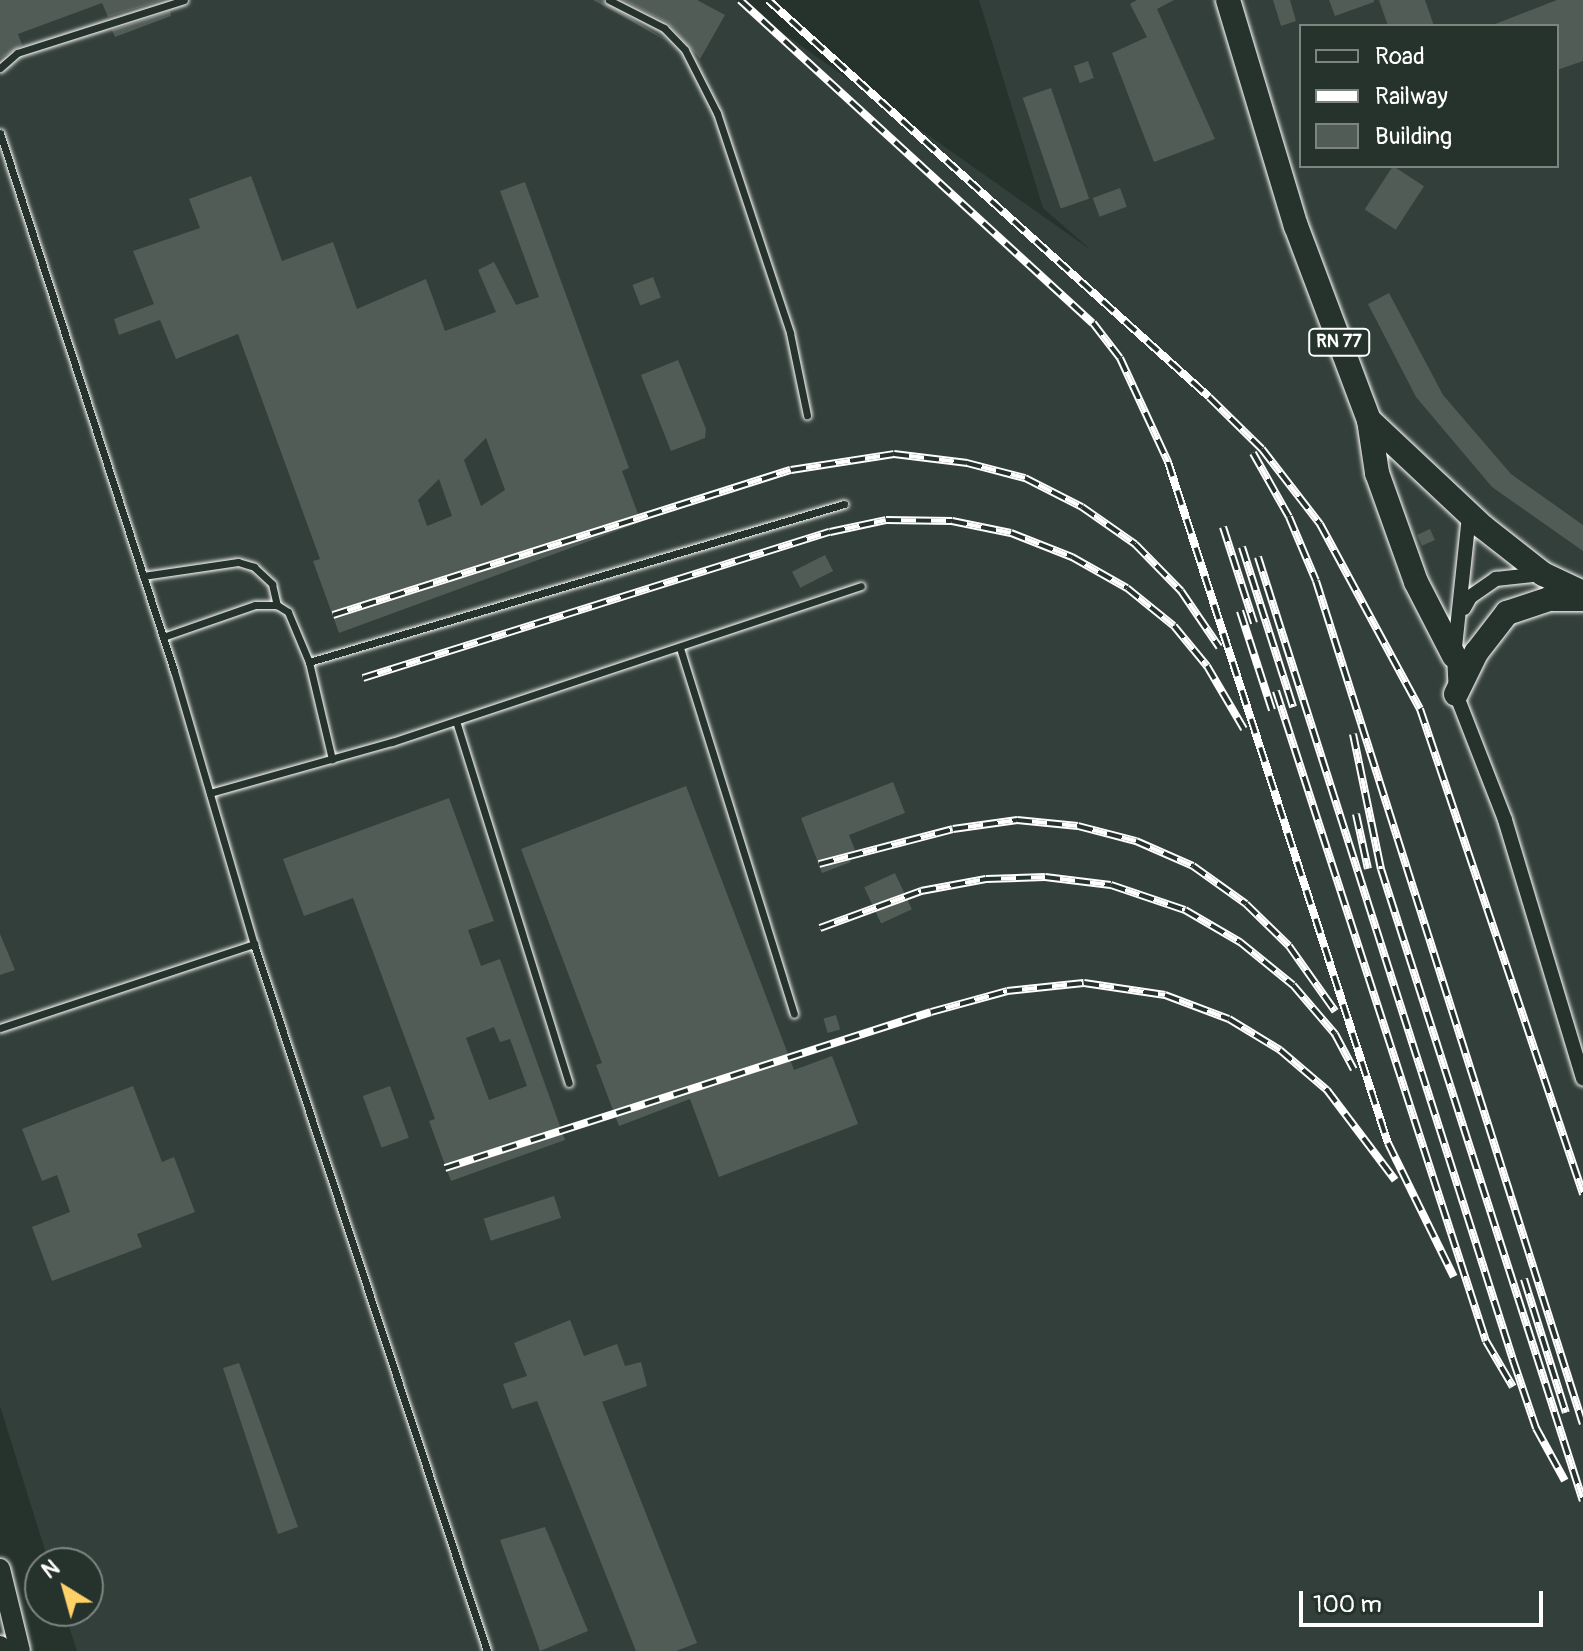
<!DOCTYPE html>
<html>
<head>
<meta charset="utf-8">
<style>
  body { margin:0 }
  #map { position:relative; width:1583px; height:1651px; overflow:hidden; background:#26332d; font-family:Pangolin,sans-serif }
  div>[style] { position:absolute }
  .built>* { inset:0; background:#333f3a }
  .building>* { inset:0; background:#515c57; transform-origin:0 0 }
  .roads { filter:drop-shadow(0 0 2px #fff) drop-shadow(0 0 2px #fff) }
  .lane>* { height:7px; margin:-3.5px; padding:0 3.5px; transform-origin:3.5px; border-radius:3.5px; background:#26332d }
  .street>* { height:14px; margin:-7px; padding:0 7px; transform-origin:7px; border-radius:7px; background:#26332d }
  .secondary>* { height:20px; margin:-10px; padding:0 10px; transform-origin:10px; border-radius:10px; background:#26332d }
  .primary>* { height:24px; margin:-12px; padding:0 12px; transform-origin:12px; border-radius:12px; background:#26332d }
  .rail>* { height:8px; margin-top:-4px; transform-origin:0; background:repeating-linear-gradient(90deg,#26332d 0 15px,#fff 0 30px); box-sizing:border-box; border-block:2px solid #fff }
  span { translate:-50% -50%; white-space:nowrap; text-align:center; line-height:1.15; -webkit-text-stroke:8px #26332d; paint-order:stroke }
  .shield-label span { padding:2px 6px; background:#26332d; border:2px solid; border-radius:6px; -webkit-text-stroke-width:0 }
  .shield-label { font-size:18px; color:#fff; font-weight:700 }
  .legend { position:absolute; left:1299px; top:24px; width:260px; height:144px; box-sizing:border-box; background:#26332d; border:2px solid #7d8581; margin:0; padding:10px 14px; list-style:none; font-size:24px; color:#fff }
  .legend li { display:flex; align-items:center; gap:16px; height:40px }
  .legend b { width:40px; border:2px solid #7d8581 }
  .north { position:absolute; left:24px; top:1547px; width:80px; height:80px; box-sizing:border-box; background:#26332d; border:2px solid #7d8581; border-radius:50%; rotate:323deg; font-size:22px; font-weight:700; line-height:32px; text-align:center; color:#fff }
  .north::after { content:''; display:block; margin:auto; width:28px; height:36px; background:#ffd166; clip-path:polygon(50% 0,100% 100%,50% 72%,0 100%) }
  .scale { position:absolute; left:1299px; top:1591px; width:244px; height:36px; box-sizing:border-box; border:4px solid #fff; border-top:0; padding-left:10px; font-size:24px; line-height:28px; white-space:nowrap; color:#fff; -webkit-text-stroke:6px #26332d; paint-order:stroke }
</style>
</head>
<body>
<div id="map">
  <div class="built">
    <div style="clip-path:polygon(evenodd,0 0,736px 0,1091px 250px,1043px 208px,979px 0,1583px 0,1583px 1651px,77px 1651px,64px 1611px,88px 1611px,88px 1563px,49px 1563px,0 1406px,0 0,1301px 26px,1557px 26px,1557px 166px,1301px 166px,1301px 26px)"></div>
  </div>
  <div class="building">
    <div style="clip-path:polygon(0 0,163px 0,108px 17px,102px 3px,18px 34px,22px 45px,0 59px)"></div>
    <div style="clip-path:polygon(593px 0,603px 0,667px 41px)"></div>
    <div style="clip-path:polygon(623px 0,697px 0,725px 15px,700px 59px,668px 23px)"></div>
    <div style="clip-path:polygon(1137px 0,1174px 0,1157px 9px,1215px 139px,1154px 162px,1112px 53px,1147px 37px,1130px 4px)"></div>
    <div style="clip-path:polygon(1273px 0,1290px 0,1296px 21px,1281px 26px)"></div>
    <div style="clip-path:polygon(1329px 0,1374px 0,1374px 2px,1335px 16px)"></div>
    <div style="clip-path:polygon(1379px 0,1425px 0,1434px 26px,1388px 26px)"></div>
    <div style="clip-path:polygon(1557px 0,1583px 0,1583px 61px,1557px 70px,1557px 26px,1490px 26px)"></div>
    <div style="clip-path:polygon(170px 11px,171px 16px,115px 37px,112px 30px)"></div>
    <div style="left:1088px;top:61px;width:18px;height:15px;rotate:71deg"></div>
    <div style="left:1051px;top:88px;width:117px;height:30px;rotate:71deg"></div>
    <div style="left:1393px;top:166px;width:37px;height:52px;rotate:33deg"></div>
    <div style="clip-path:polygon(evenodd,251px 176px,282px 261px,333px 242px,357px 309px,426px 279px,445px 331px,496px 312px,478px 270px,494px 262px,516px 305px,539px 297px,500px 191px,525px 182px,629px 468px,622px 471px,641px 522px,339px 633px,313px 561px,320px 559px,238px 334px,176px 359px,160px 320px,119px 335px,114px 319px,154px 304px,133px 251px,200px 228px,189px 199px,251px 176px,486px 438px,505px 490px,481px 506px,464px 460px,486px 438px,251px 176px,439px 479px,452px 516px,427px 526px,418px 500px,439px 479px)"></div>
    <div style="left:1120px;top:188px;width:20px;height:29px;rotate:70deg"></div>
    <div style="left:653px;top:277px;width:22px;height:22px;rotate:69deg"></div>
    <div style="clip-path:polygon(1389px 293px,1443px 395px,1511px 474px,1583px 525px,1583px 551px,1492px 487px,1416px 397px,1368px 304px)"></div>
    <div style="clip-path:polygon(678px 360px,706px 429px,705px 438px,671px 451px,641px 375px)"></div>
    <div style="left:1430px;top:529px;width:12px;height:14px;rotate:66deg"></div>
    <div style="left:825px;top:555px;width:18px;height:37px;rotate:63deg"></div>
    <div style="clip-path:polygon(893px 782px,905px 813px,849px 835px,855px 850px,847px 853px,851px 862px,822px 873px,801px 818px)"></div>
    <div style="clip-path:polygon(686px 786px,794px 1070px,832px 1056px,858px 1124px,719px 1177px,690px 1099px,619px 1126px,596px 1065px,602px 1063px,521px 849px)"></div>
    <div style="clip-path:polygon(evenodd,449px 798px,494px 921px,468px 930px,481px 966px,500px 959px,565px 1140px,451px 1181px,429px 1121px,435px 1119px,353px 898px,304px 916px,283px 859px,449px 798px,494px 1027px,500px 1042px,510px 1039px,527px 1086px,489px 1100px,466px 1038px,494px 1027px)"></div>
    <div style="left:895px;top:873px;width:40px;height:34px;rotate:65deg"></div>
    <div style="clip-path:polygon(0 934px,15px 970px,0 975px)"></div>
    <div style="left:836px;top:1015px;width:15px;height:13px;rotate:74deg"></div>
    <div style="clip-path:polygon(133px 1086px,162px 1162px,174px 1157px,195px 1212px,137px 1234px,142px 1247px,52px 1281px,32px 1227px,70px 1212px,57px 1175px,42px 1181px,22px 1129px)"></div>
    <div style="left:390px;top:1086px;width:55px;height:29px;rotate:70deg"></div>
    <div style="left:554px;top:1196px;width:23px;height:74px;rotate:72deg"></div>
    <div style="clip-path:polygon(570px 1320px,584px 1356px,617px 1344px,625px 1366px,641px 1362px,647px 1386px,602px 1402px,697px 1643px,676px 1651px,636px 1651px,537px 1401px,512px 1409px,503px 1384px,527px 1376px,514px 1343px)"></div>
    <div style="clip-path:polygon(239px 1363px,298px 1527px,278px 1534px,223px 1368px)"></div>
    <div style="clip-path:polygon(545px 1527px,588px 1631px,540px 1651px,500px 1540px)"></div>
  </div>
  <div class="roads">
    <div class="lane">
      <div style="left:609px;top:0;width:62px;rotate:27deg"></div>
      <div style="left:664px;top:28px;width:30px;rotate:46deg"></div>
      <div style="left:685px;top:50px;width:71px;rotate:63.1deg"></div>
      <div style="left:717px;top:113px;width:232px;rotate:71.6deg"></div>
      <div style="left:790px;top:333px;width:84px;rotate:78.3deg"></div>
      <div style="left:0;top:68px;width:23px;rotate:-41deg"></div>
      <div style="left:17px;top:53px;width:175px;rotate:-17.6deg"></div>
      <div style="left:0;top:133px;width:565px;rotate:72.08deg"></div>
      <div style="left:174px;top:671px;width:284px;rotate:73.7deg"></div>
      <div style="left:254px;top:944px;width:744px;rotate:71.76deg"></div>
      <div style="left:143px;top:576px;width:96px;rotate:-8.4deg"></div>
      <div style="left:238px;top:562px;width:17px;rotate:17deg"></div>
      <div style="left:254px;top:567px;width:25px;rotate:43deg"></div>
      <div style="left:272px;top:584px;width:22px;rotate:77deg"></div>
      <div style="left:163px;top:637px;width:97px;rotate:-19.2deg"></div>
      <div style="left:255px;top:605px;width:22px"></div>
      <div style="left:277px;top:605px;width:13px;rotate:32deg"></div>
      <div style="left:288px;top:612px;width:54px;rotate:67.2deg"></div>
      <div style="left:309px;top:662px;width:100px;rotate:76.7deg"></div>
      <div style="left:680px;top:648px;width:383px;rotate:72.7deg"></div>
      <div style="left:309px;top:662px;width:558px;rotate:-16.45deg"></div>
      <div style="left:456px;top:721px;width:379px;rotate:72.7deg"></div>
      <div style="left:210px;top:793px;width:189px;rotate:-15.7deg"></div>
      <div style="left:392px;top:742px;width:494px;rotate:-18.4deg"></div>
      <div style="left:0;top:1028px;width:268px;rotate:-18.3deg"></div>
    </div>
    <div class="street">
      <div style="left:1469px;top:516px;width:141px;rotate:96.1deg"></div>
      <div style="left:1454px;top:656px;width:38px;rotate:87deg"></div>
      <div style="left:1456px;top:694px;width:135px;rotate:68.7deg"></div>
      <div style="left:1505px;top:820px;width:270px;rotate:73.2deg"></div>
      <div style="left:1464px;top:608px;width:13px;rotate:-61deg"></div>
      <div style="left:1470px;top:597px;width:32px;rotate:-35deg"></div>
      <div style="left:1496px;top:579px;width:46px;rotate:-6.2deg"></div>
    </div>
    <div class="secondary">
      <div style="left:0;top:1569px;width:84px;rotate:76.3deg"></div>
      <div style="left:0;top:1646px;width:5px;rotate:79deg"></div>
    </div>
    <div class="primary">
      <div style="left:1228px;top:0;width:236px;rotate:73.3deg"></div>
      <div style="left:1296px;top:226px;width:207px;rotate:69.4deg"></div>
      <div style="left:1369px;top:420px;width:156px;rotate:43.2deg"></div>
      <div style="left:1483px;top:527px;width:76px;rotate:38.1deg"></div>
      <div style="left:1543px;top:574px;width:44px;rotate:25.4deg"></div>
      <div style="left:1369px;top:420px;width:54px;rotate:81.4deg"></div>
      <div style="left:1377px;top:473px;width:116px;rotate:70.3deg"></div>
      <div style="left:1416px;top:582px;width:83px;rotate:62.8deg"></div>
      <div style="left:1456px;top:694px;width:46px;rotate:-64deg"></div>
      <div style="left:1476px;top:653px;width:51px;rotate:-52.2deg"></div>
      <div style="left:1507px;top:613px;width:44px;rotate:-18.4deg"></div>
      <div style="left:1549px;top:599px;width:34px"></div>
    </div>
  </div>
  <div class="rail">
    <div style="left:740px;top:0;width:478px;rotate:42.5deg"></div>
    <div style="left:1093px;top:323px;width:44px;rotate:52.4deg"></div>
    <div style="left:1120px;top:358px;width:115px;rotate:65.2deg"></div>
    <div style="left:1168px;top:462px;width:716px;rotate:72.1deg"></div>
    <div style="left:1388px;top:1143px;width:149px;rotate:63.8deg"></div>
    <div style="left:768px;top:0;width:593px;rotate:41.99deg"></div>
    <div style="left:1209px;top:397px;width:74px;rotate:44.5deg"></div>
    <div style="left:1262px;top:449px;width:95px;rotate:52.3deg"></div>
    <div style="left:1320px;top:524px;width:210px;rotate:61.6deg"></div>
    <div style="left:1420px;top:709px;width:512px;rotate:71.42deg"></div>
    <div style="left:1253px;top:453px;width:73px;rotate:60.6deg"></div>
    <div style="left:1289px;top:517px;width:69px;rotate:67.1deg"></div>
    <div style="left:1316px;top:581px;width:884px;rotate:72.43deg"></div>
    <div style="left:1223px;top:527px;width:101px;rotate:72.1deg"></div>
    <div style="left:1242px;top:547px;width:168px;rotate:72.3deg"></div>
    <div style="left:1258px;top:557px;width:843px;rotate:72.38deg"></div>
    <div style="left:1513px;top:1360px;width:72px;rotate:71.3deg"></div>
    <div style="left:1536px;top:1428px;width:60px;rotate:61.3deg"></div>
    <div style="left:1240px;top:611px;width:104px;rotate:72.1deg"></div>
    <div style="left:333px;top:615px;width:480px;rotate:-17.6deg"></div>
    <div style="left:791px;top:470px;width:104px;rotate:-8.8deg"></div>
    <div style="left:894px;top:454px;width:74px;rotate:7deg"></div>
    <div style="left:967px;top:463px;width:60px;rotate:14.5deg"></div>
    <div style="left:1025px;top:478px;width:64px;rotate:27deg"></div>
    <div style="left:1082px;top:507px;width:65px;rotate:34.9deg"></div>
    <div style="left:1135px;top:544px;width:66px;rotate:45.6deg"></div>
    <div style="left:1181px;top:591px;width:68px;rotate:55.8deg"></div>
    <div style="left:363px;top:678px;width:489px;rotate:-17.4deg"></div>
    <div style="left:830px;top:532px;width:57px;rotate:-12.1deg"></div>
    <div style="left:886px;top:520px;width:66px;rotate:0.9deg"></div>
    <div style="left:952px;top:521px;width:60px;rotate:11.5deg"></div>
    <div style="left:1011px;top:533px;width:66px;rotate:21.5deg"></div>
    <div style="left:1072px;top:557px;width:63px;rotate:29.4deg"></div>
    <div style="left:1127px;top:588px;width:60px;rotate:39deg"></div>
    <div style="left:1174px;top:626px;width:52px;rotate:50.5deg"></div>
    <div style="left:1207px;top:666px;width:73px;rotate:59.6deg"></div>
    <div style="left:1276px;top:691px;width:683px;rotate:72.1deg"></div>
    <div style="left:1486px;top:1341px;width:53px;rotate:59.6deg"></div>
    <div style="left:1353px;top:734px;width:138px;rotate:78.3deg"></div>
    <div style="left:1381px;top:869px;width:663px;rotate:72.28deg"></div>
    <div style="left:1356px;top:814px;width:56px;rotate:77.7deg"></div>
    <div style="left:819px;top:864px;width:138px;rotate:-14.6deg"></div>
    <div style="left:953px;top:829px;width:65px;rotate:-8deg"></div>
    <div style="left:1017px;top:820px;width:61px;rotate:5.6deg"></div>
    <div style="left:1078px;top:826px;width:60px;rotate:14.5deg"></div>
    <div style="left:1136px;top:841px;width:62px;rotate:23.7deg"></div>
    <div style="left:1193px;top:866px;width:65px;rotate:35.6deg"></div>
    <div style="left:1246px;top:904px;width:60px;rotate:44.3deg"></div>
    <div style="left:1289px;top:946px;width:80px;rotate:54.7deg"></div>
    <div style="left:820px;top:928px;width:108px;rotate:-20.1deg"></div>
    <div style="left:921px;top:891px;width:66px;rotate:-10.5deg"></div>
    <div style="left:986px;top:879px;width:59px;rotate:-1.9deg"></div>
    <div style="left:1045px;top:877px;width:66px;rotate:6.9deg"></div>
    <div style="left:1111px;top:885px;width:78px;rotate:18.7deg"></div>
    <div style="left:1185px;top:910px;width:64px;rotate:30.2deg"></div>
    <div style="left:1240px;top:942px;width:68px;rotate:39.1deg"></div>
    <div style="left:1293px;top:985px;width:65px;rotate:49.4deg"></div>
    <div style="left:1335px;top:1034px;width:40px;rotate:62deg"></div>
    <div style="left:445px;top:1168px;width:510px;rotate:-17.8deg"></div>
    <div style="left:931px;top:1012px;width:79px;rotate:-15.4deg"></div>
    <div style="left:1007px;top:991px;width:77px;rotate:-5.9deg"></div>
    <div style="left:1084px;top:983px;width:82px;rotate:8.4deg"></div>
    <div style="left:1165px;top:995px;width:68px;rotate:20.6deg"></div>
    <div style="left:1229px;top:1019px;width:60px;rotate:31.3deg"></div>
    <div style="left:1280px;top:1050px;width:62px;rotate:40.4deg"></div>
    <div style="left:1327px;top:1090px;width:113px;rotate:52.9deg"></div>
    <div style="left:1524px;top:1279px;width:140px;rotate:72.6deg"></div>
  </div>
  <div class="shield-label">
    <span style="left:1339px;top:342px">RN 77</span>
  </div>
  <ul class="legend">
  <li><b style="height:10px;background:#26332d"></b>Road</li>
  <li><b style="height:10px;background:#fff"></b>Railway</li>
  <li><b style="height:22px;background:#515c57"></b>Building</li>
  </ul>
  <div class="north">N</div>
  <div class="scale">100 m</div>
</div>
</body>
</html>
